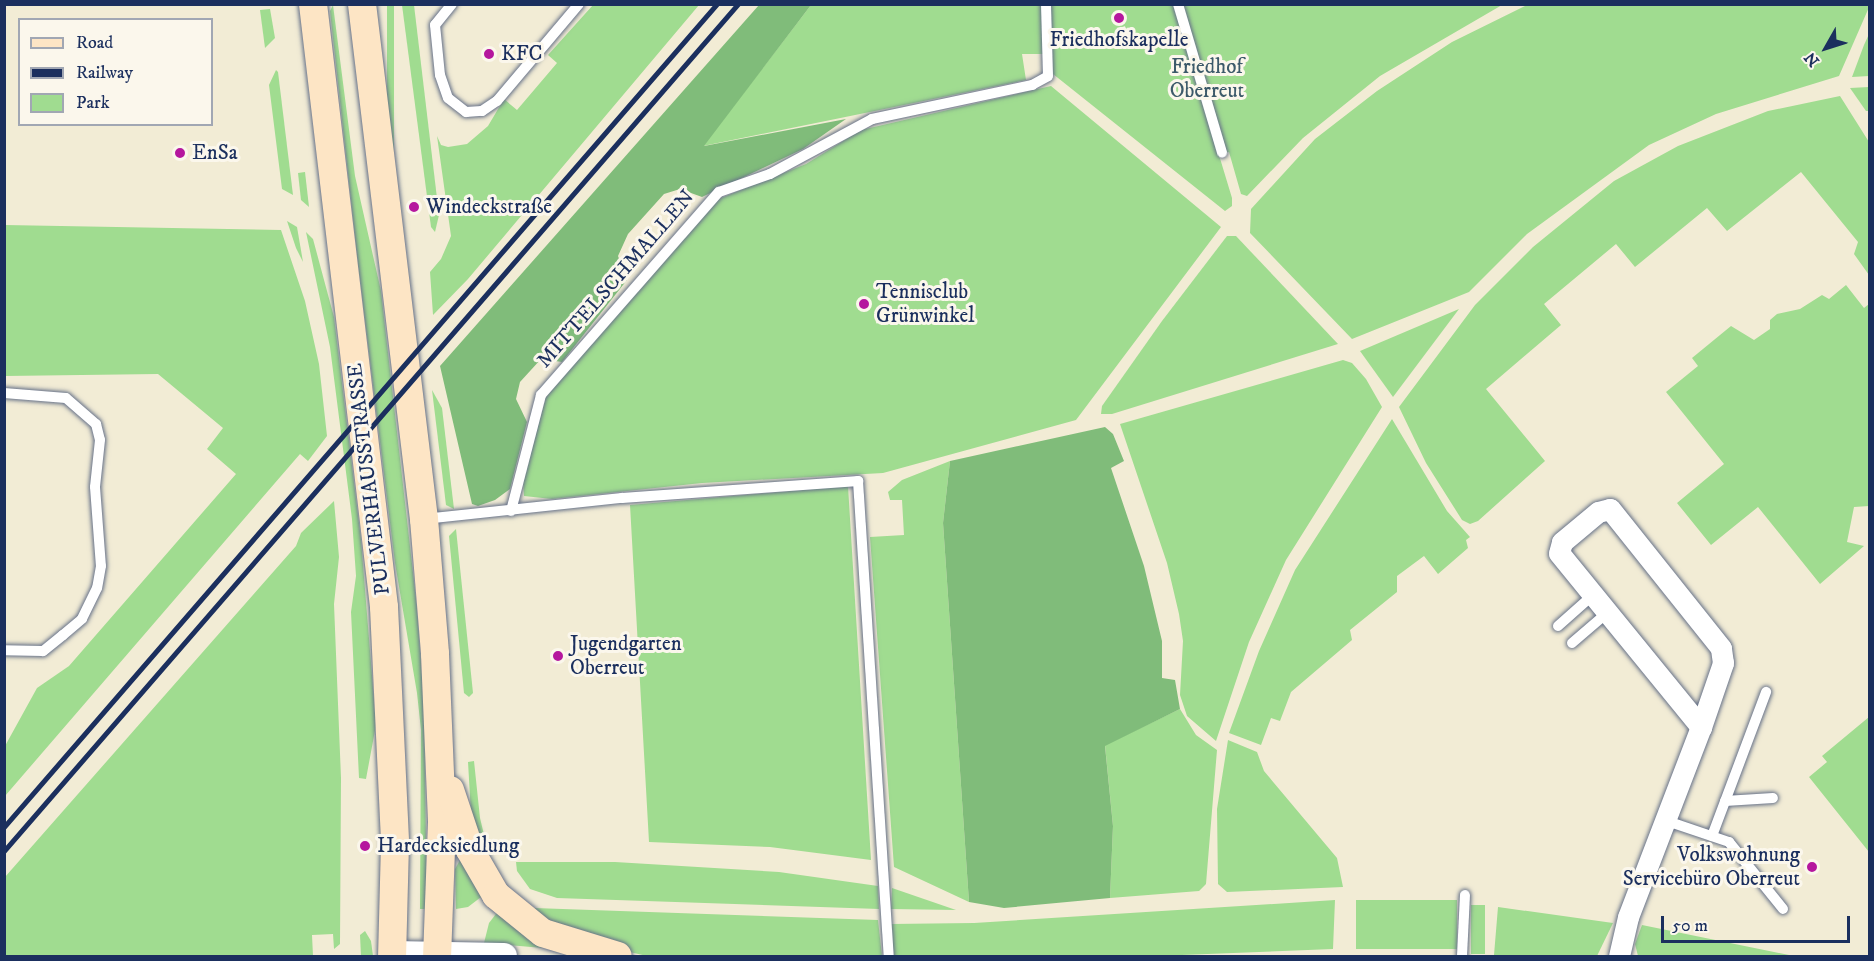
<!DOCTYPE html>
<html>
<head>
<meta charset="utf-8">
<style>
  body { margin:0 }
  #map { position:relative; width:1874px; height:961px; overflow:hidden; background:#f2ecd5; font-family:"IM FELL DW Pica",serif }
  div>[style] { position:absolute }
  .green>* { inset:0; background:#a0dc90; transform-origin:0 0 }
  .forest>* { inset:0; background:#80bc7a }
  .roads { filter:drop-shadow(0 0 2px #667188) drop-shadow(0 0 2px #667188) }
  .service>* { height:10px; margin:-5px; padding:0 5px; transform-origin:5px; border-radius:5px; background:#fff }
  .minor>* { height:21px; margin:-10.5px; padding:0 10.5px; transform-origin:10.5px; border-radius:10.5px; background:#fff }
  .tertiary>* { height:26px; margin:-13px; padding:0 13px; transform-origin:13px; border-radius:13px; background:#fff }
  .secondary>* { height:28px; margin:-14px; padding:0 14px; transform-origin:14px; border-radius:14px; background:#fde5c5 }
  .rail>* { height:4.5px; margin:-2.25px; padding:0 2.25px; transform-origin:2.25px; border-radius:2.25px; background:#1b2f5e }
  .dots>* { width:16px; height:16px; translate:-50% -50%; box-sizing:border-box; border:3px solid #fbf7ec; border-radius:50% }
  span { translate:-50% -50%; white-space:nowrap; text-align:center; line-height:1.15; -webkit-text-stroke:6px #fbf7ec; paint-order:stroke }
  .poi-label { font-size:21px; color:#1b2f5e }
  .left { translate:0 -50%; text-align:left }
  .right { translate:-100% -50%; text-align:right }
  .park-label { font-size:21px; color:#3c5a6a }
  .street-label { font-size:21px; color:#1b2f5e }
  .frame { position:absolute; inset:0; border:6px solid #1b2f5e; pointer-events:none }
  .legend { position:absolute; left:18px; top:18px; width:195px; height:108px; box-sizing:border-box; background:#fbf7ec; border:2px solid #a1a7b3; margin:0; padding:8px 10px; list-style:none; font-size:18px; color:#1b2f5e }
  .legend li { display:flex; align-items:center; gap:12px; height:30px }
  .legend b { width:30px; border:2px solid #a1a7b3 }
  .north { position:absolute; left:1796px; top:18px; width:60px; height:60px; -webkit-text-stroke:4px #fbf7ec; paint-order:stroke; rotate:231deg; font-size:16px; font-weight:700; line-height:24px; text-align:center; color:#1b2f5e }
  .north::after { content:''; display:block; margin:auto; width:21px; height:27px; background:#1b2f5e; clip-path:polygon(50% 0,100% 100%,50% 72%,0 100%) }
  .scale { position:absolute; left:1661px; top:916px; width:189px; height:27px; box-sizing:border-box; border:3px solid #1b2f5e; border-top:0; padding-left:8px; font-size:18px; line-height:21px; white-space:nowrap; color:#1b2f5e; -webkit-text-stroke:4px #fbf7ec; paint-order:stroke }
</style>
</head>
<body>
<div id="map">
  <div class="green">
    <div style="clip-path:polygon(333px 5px,355px 176px,381px 291px,417px 608px,424px 704px,427px 909px,420px 909px,421px 730px,417px 693px,395px 563px,358px 264px,330px 11px)"></div>
    <div style="left:387px;top:5px;width:7px;height:168px"></div>
    <div style="clip-path:polygon(402px 5px,414px 5px,439px 215px,435px 232px,431px 227px)"></div>
    <div style="clip-path:polygon(593px 5px,699px 5px,468px 279px,433px 315px,430px 272px,441px 259px,451px 236px,437px 136px,441px 145px,448px 147px,467px 144px,488px 126px,504px 99px,517px 110px,557px 63px,548px 55px)"></div>
    <div style="clip-path:polygon(811px 5px,1502px 5px,1380px 76px,1303px 138px,1247px 196px,1241px 194px,1229px 152px,1219px 155px,1232px 198px,1232px 206px,1225px 211px,1053px 74px,1051px 54px,1022px 54px,1026px 80px,703px 146px)"></div>
    <div style="clip-path:polygon(1527px 5px,1870px 5px,1839px 76px,1716px 114px,1649px 145px,1527px 234px,1469px 292px,1352px 339px,1250px 233px,1251px 209px,1315px 139px,1377px 91px,1452px 42px)"></div>
    <div style="clip-path:polygon(270px 9px,275px 38px,265px 48px,260px 10px)"></div>
    <div style="clip-path:polygon(1869px 34px,1869px 76px,1852px 77px,1864px 45px)"></div>
    <div style="clip-path:polygon(276px 70px,278px 72px,293px 195px,282px 189px,269px 85px)"></div>
    <div style="clip-path:polygon(1051px 86px,1221px 227px,1076px 420px,883px 473px,702px 483px,695px 477px,702px 483px,552px 499px,524px 496px,523px 480px,546px 397px,702px 213px,721px 198px,806px 164px,861px 130px)"></div>
    <div style="clip-path:polygon(1869px 87px,1869px 111px,1866px 111px,1850px 88px)"></div>
    <div style="clip-path:polygon(1840px 96px,1869px 142px,1869px 275px,1854px 254px,1858px 242px,1801px 172px,1727px 231px,1707px 208px,1635px 267px,1616px 244px,1544px 304px,1561px 325px,1486px 389px,1545px 461px,1478px 521px,1470px 524px,1462px 520px,1426px 463px,1399px 407px,1475px 305px,1533px 247px,1614px 181px,1678px 146px,1768px 111px)"></div>
    <div style="clip-path:polygon(305px 172px,309px 207px,301px 200px,298px 173px)"></div>
    <div style="clip-path:polygon(287px 221px,297px 227px,303px 262px,296px 248px)"></div>
    <div style="clip-path:polygon(5px 225px,281px 230px,305px 301px,319px 364px,327px 436px,308px 461px,300px 454px,5px 796px,5px 746px,37px 688px,69px 666px,236px 474px,207px 449px,223px 428px,158px 374px,5px 376px)"></div>
    <div style="clip-path:polygon(306px 232px,313px 239px,334px 317px,361px 540px,376px 725px,366px 779px,359px 778px,351px 612px,356px 576px,352px 519px,330px 347px)"></div>
    <div style="clip-path:polygon(1227px 236px,1236px 236px,1338px 344px,1112px 414px,1101px 414px,1102px 406px,1162px 321px)"></div>
    <div style="clip-path:polygon(1846px 285px,1864px 308px,1869px 304px,1869px 506px,1854px 507px,1847px 542px,1864px 546px,1820px 584px,1758px 507px,1711px 545px,1677px 503px,1724px 464px,1666px 392px,1698px 366px,1692px 358px,1731px 326px,1754px 340px,1770px 329px,1770px 320px,1777px 314px,1800px 309px,1822px 295px,1829px 299px)"></div>
    <div style="clip-path:polygon(1459px 309px,1393px 397px,1360px 351px)"></div>
    <div style="clip-path:polygon(1343px 360px,1352px 363px,1366px 379px,1382px 407px,1286px 560px,1249px 642px,1216px 741px,1187px 716px,1180px 695px,1183px 641px,1179px 614px,1167px 563px,1120px 424px)"></div>
    <div style="clip-path:polygon(432px 390px,442px 408px,454px 509px,446px 505px)"></div>
    <div style="clip-path:polygon(1392px 419px,1447px 511px,1470px 537px,1466px 540px,1468px 548px,1438px 574px,1424px 556px,1397px 576px,1397px 592px,1350px 630px,1352px 640px,1291px 692px,1280px 721px,1271px 718px,1261px 745px,1229px 733px,1259px 651px,1295px 570px)"></div>
    <div style="clip-path:polygon(950px 461px,943px 523px,969px 902px,894px 867px,870px 537px,904px 535px,902px 500px,890px 500px,888px 492px,902px 480px)"></div>
    <div style="clip-path:polygon(848px 486px,871px 860px,770px 847px,649px 842px,630px 505px)"></div>
    <div style="clip-path:polygon(334px 501px,339px 557px,334px 604px,341px 778px,340px 944px,334px 949px,333px 934px,312px 935px,313px 956px,5px 956px,5px 877px,296px 546px,301px 533px)"></div>
    <div style="clip-path:polygon(456px 529px,473px 693px,469px 697px,464px 693px,449px 536px)"></div>
    <div style="clip-path:polygon(1180px 709px,1196px 735px,1217px 750px,1206px 884px,1199px 891px,1110px 898px,1113px 826px,1105px 745px)"></div>
    <div style="clip-path:polygon(1869px 717px,1869px 852px,1809px 777px,1827px 762px,1822px 756px)"></div>
    <div style="clip-path:polygon(1228px 740px,1257px 752px,1264px 771px,1337px 858px,1343px 887px,1227px 892px,1218px 884px,1217px 809px)"></div>
    <div style="clip-path:polygon(474px 761px,480px 818px,494px 876px,471px 814px,468px 762px)"></div>
    <div style="clip-path:polygon(460px 860px,485px 894px,468px 907px,456px 909px,455px 869px)"></div>
    <div style="clip-path:polygon(516px 862px,615px 862px,779px 872px,878px 886px,879px 909px,557px 898px,530px 889px,517px 871px)"></div>
    <div style="clip-path:polygon(892px 888px,956px 910px,891px 909px)"></div>
    <div style="clip-path:polygon(1335px 900px,1333px 949px,1156px 956px,894px 956px,890px 924px,974px 923px)"></div>
    <div style="left:1356px;top:900px;width:101px;height:49px"></div>
    <div style="left:1471px;top:905px;width:14px;height:49px"></div>
    <div style="clip-path:polygon(1498px 907px,1613px 923px,1597px 956px,1494px 955px)"></div>
    <div style="clip-path:polygon(534px 908px,878px 920px,882px 956px,647px 956px,586px 942px,548px 926px)"></div>
    <div style="clip-path:polygon(499px 910px,543px 948px,484px 943px,489px 923px)"></div>
    <div style="clip-path:polygon(1642px 925px,1774px 952px,1794px 956px,1638px 956px,1635px 944px)"></div>
    <div style="clip-path:polygon(365px 931px,371px 941px,373px 956px,361px 956px,360px 935px)"></div>
  </div>
  <div class="forest">
    <div style="clip-path:polygon(759px 5px,811px 5px,704px 146px,846px 119px,803px 149px,702px 197px,680px 189px,664px 194px,628px 234px,618px 256px,627px 280px,562px 362px,541px 359px,520px 382px,516px 399px,527px 422px,510px 489px,495px 500px,478px 506px,472px 504px,440px 366px)"></div>
    <div style="clip-path:polygon(1105px 427px,1113px 434px,1124px 461px,1111px 468px,1144px 566px,1162px 641px,1162px 678px,1175px 680px,1180px 709px,1105px 746px,1113px 826px,1110px 898px,1004px 908px,969px 902px,943px 523px,950px 461px)"></div>
  </div>
  <div class="roads">
    <div class="service">
      <div style="left:452px;top:4px;width:27px;rotate:129deg"></div>
      <div style="left:435px;top:25px;width:50px;rotate:84.3deg"></div>
      <div style="left:440px;top:75px;width:24px;rotate:71deg"></div>
      <div style="left:448px;top:98px;width:23px;rotate:38deg"></div>
      <div style="left:466px;top:112px;width:16px;rotate:-4deg"></div>
      <div style="left:482px;top:111px;width:18px;rotate:-34deg"></div>
      <div style="left:497px;top:101px;width:127px;rotate:-49.8deg"></div>
      <div style="left:1178px;top:4px;width:155px;rotate:73.5deg"></div>
      <div style="left:4px;top:393px;width:62px;rotate:4.6deg"></div>
      <div style="left:66px;top:398px;width:40px;rotate:41deg"></div>
      <div style="left:96px;top:424px;width:16px;rotate:76deg"></div>
      <div style="left:100px;top:440px;width:47px;rotate:96.1deg"></div>
      <div style="left:95px;top:487px;width:79px;rotate:85.7deg"></div>
      <div style="left:101px;top:566px;width:22px;rotate:100deg"></div>
      <div style="left:97px;top:588px;width:34px;rotate:116deg"></div>
      <div style="left:82px;top:619px;width:25px;rotate:140deg"></div>
      <div style="left:63px;top:635px;width:26px;rotate:141deg"></div>
      <div style="left:43px;top:651px;width:39px;rotate:-179deg"></div>
      <div style="left:511px;top:511px;width:120px;rotate:-75.5deg"></div>
      <div style="left:541px;top:395px;width:270px;rotate:-48.8deg"></div>
      <div style="left:719px;top:192px;width:54px;rotate:-19.4deg"></div>
      <div style="left:770px;top:174px;width:116px;rotate:-28.3deg"></div>
      <div style="left:872px;top:119px;width:164px;rotate:-12deg"></div>
      <div style="left:1032px;top:85px;width:18px;rotate:-29deg"></div>
      <div style="left:1048px;top:76px;width:72px;rotate:-91.6deg"></div>
      <div style="left:424px;top:519px;width:199px;rotate:-6.1deg"></div>
      <div style="left:622px;top:498px;width:237px;rotate:-4.1deg"></div>
      <div style="left:858px;top:481px;width:476px;rotate:86.3deg"></div>
      <div style="left:1558px;top:626px;width:47px;rotate:-41.5deg"></div>
      <div style="left:1572px;top:643px;width:46px;rotate:-40.6deg"></div>
      <div style="left:1725px;top:801px;width:48px;rotate:-3.6deg"></div>
      <div style="left:1664px;top:820px;width:69px;rotate:18.7deg"></div>
      <div style="left:1729px;top:842px;width:86px;rotate:51.1deg"></div>
      <div style="left:1712px;top:836px;width:154px;rotate:-69.4deg"></div>
      <div style="left:1462px;top:956px;width:61px;rotate:-87.2deg"></div>
    </div>
    <div class="minor">
      <div style="left:1619px;top:956px;width:40px;rotate:-77deg"></div>
      <div style="left:1628px;top:917px;width:204px;rotate:-69deg"></div>
      <div style="left:1701px;top:727px;width:68px;rotate:-71deg"></div>
      <div style="left:1723px;top:663px;width:15px;rotate:-98deg"></div>
      <div style="left:1721px;top:648px;width:178px;rotate:-128.6deg"></div>
      <div style="left:1610px;top:509px;width:12px;rotate:166deg"></div>
      <div style="left:1598px;top:512px;width:47px;rotate:140.2deg"></div>
      <div style="left:1562px;top:542px;width:11px;rotate:105deg"></div>
      <div style="left:1559px;top:553px;width:225px;rotate:50.8deg"></div>
    </div>
    <div class="tertiary">
      <div style="left:392px;top:954px;width:112px;rotate:1deg"></div>
    </div>
    <div class="secondary">
      <div style="left:313px;top:4px;width:607px;rotate:83.28deg"></div>
      <div style="left:384px;top:607px;width:237px;rotate:87.3deg"></div>
      <div style="left:395px;top:844px;width:112px;rotate:91.5deg"></div>
      <div style="left:362px;top:4px;width:519px;rotate:83.14deg"></div>
      <div style="left:424px;top:519px;width:135px;rotate:85.3deg"></div>
      <div style="left:435px;top:654px;width:168px;rotate:87.6deg"></div>
      <div style="left:442px;top:822px;width:134px;rotate:92.1deg"></div>
      <div style="left:450px;top:790px;width:63px;rotate:71.6deg"></div>
      <div style="left:470px;top:850px;width:52px;rotate:60deg"></div>
      <div style="left:496px;top:895px;width:60px;rotate:39deg"></div>
      <div style="left:543px;top:933px;width:78px;rotate:17deg"></div>
    </div>
  </div>
  <div class="rail">
    <div style="left:4px;top:827px;width:1089px;rotate:-49.1deg"></div>
    <div style="left:4px;top:851px;width:1121px;rotate:-49.09deg"></div>
  </div>
  <div class="dots">
    <div style="left:1119px;top:18px;background:#b5179e"></div>
    <div style="left:489px;top:54px;background:#b5179e"></div>
    <div style="left:180px;top:153px;background:#b5179e"></div>
    <div style="left:414px;top:207px;background:#b5179e"></div>
    <div style="left:864px;top:304px;background:#b5179e"></div>
    <div style="left:558px;top:656px;background:#b5179e"></div>
    <div style="left:365px;top:846px;background:#b5179e"></div>
    <div style="left:1812px;top:867px;background:#b5179e"></div>
  </div>
  <div class="poi-label">
    <span style="left:1119px;top:40px">Friedhofskapelle</span>
    <span class="left" style="left:501px;top:54px">KFC</span>
    <span class="left" style="left:192px;top:153px">EnSa</span>
    <span class="left" style="left:426px;top:207px">Windeckstraße</span>
    <span class="left" style="left:876px;top:304px">Tennisclub<br>Grünwinkel</span>
    <span class="left" style="left:570px;top:656px">Jugendgarten<br>Oberreut</span>
    <span class="left" style="left:377px;top:846px">Hardecksiedlung</span>
    <span class="right" style="left:1800px;top:867px">Volkswohnung<br>Servicebüro Oberreut</span>
  </div>
  <div class="park-label">
    <span style="left:1207px;top:79px">Friedhof<br>Oberreut</span>
  </div>
  <div class="street-label">
    <span style="left:616px;top:279px;rotate:-49deg">MITTELSCHMALLEN</span>
    <span style="left:369px;top:479px;rotate:-97deg">PULVERHAUSSTRASSE</span>
  </div>
  <div class="frame"></div>
  <ul class="legend">
  <li><b style="height:8px;background:#fde5c5"></b>Road</li>
  <li><b style="height:8px;background:#1b2f5e"></b>Railway</li>
  <li><b style="height:16px;background:#a0dc90"></b>Park</li>
  </ul>
  <div class="north">N</div>
  <div class="scale">50 m</div>
</div>
</body>
</html>
